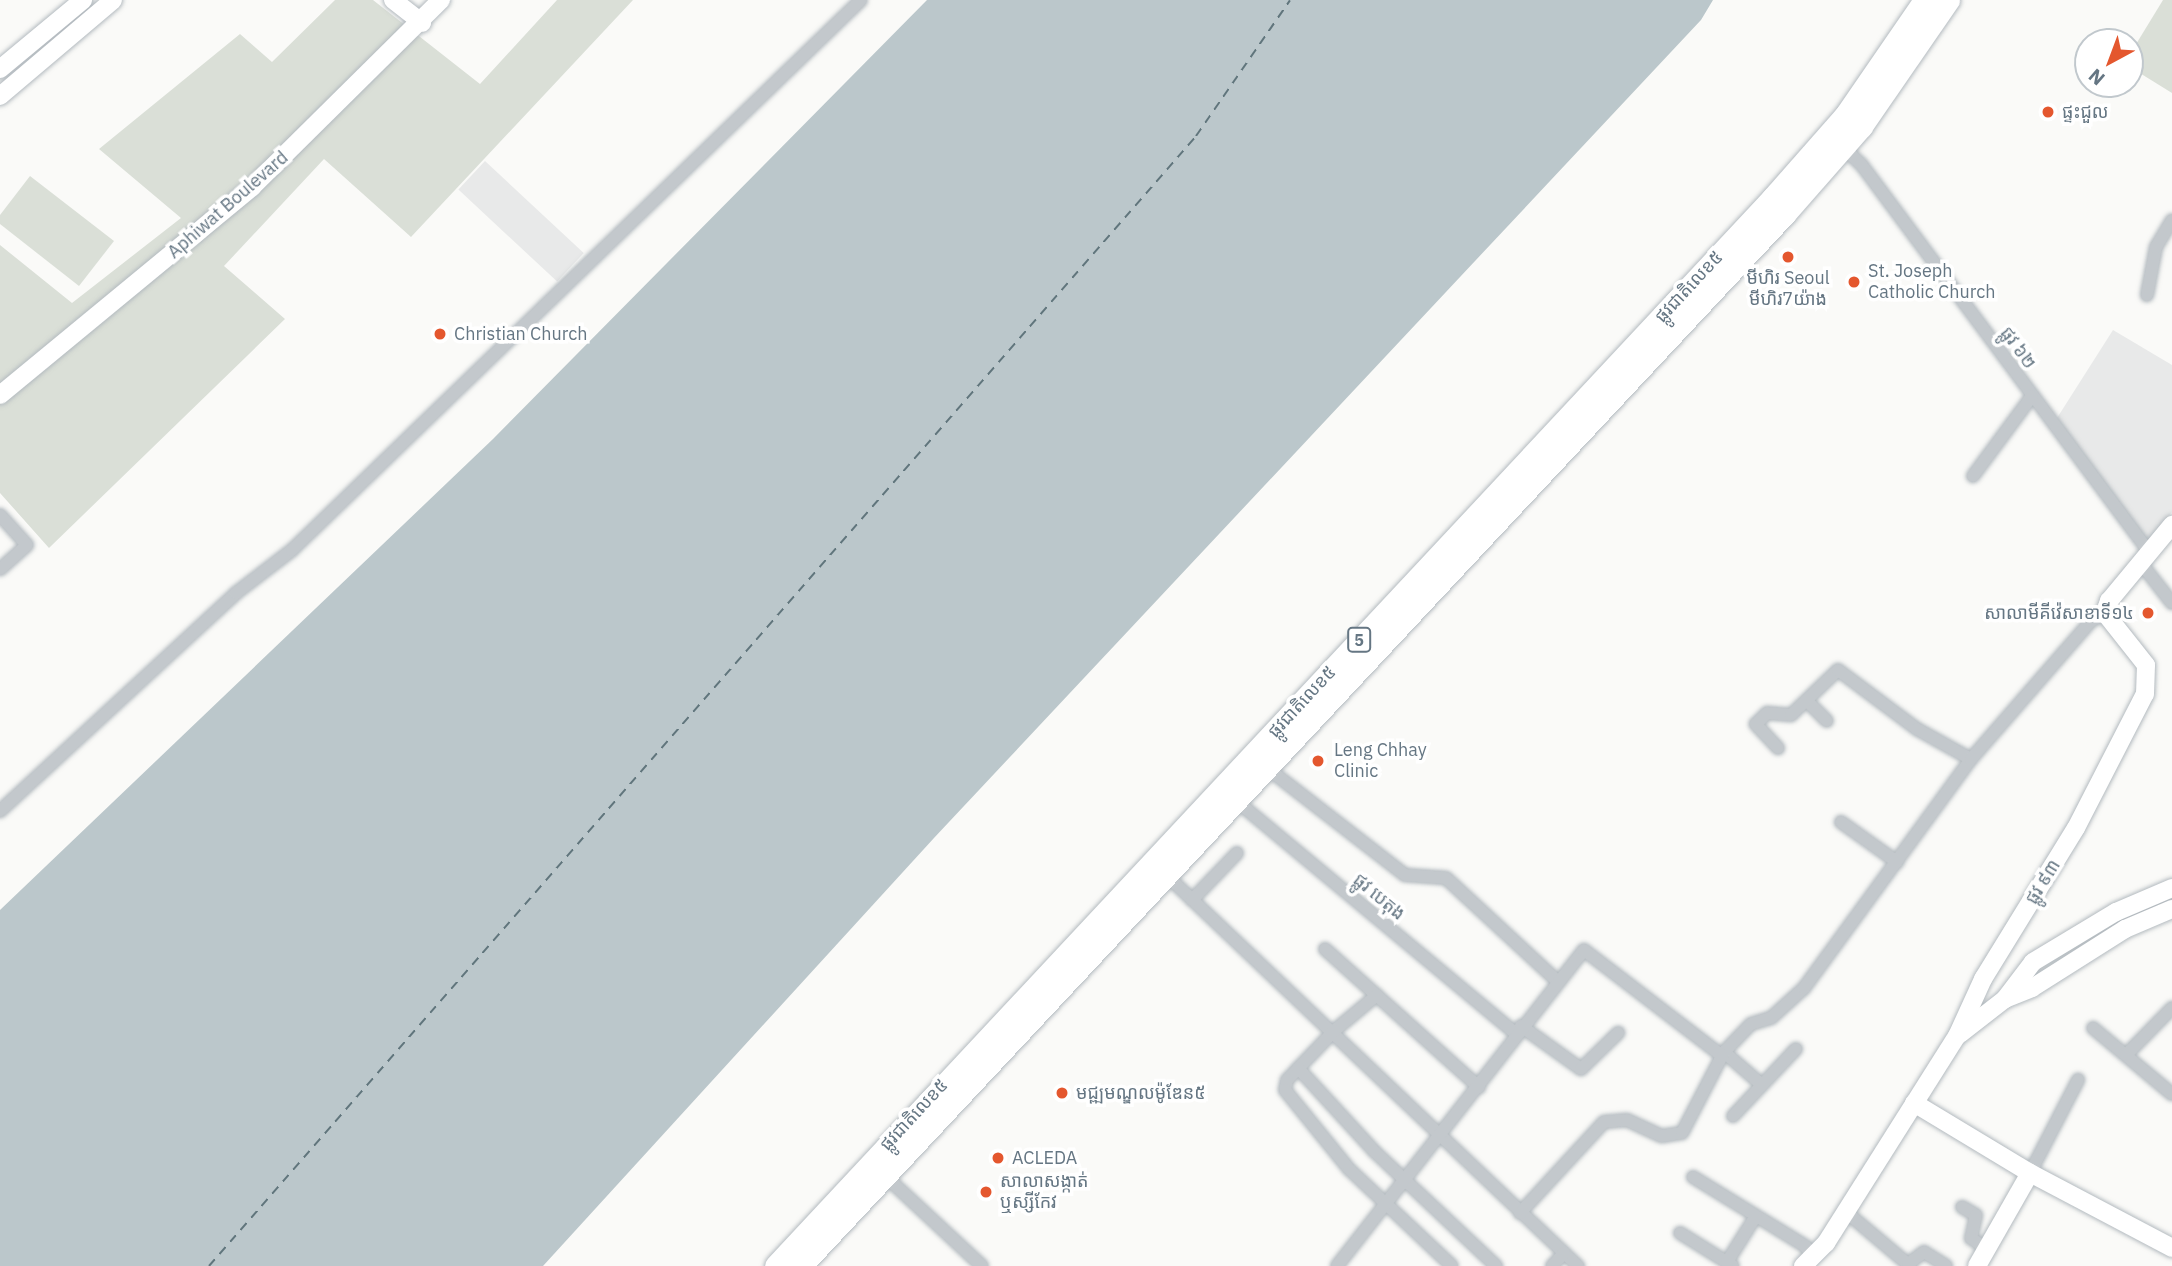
<!DOCTYPE html>
<html>
<head>
<meta charset="utf-8">
<style>
  body { margin:0 }
  #map { position:relative; width:2172px; height:1266px; overflow:hidden; background:#fafaf8; font-family:"IBM Plex Sans","Noto Sans Khmer",sans-serif }
  div>[style] { position:absolute }
  .built>* { inset:0; background:#e8e9e9; transform-origin:0 0 }
  .green>* { inset:0; background:#dadfd7 }
  .water>* { inset:0; background:#bbc7cb }
  .ferry>* { height:2px; margin-top:-1px; transform-origin:0; background:repeating-linear-gradient(90deg,#60757c 0 9px,transparent 0 16px) }
  .roads { filter:drop-shadow(0 0 2px #b3babf) drop-shadow(0 0 2px #b3babf) }
  .street>* { height:12px; margin:-6px; padding:0 6px; transform-origin:6px; border-radius:6px; background:#c3c8cc }
  .secondary>* { height:18px; margin:-9px; padding:0 9px; transform-origin:9px; border-radius:9px; background:#fff }
  .highway>* { height:23px; margin:-11.5px; padding:0 11.5px; transform-origin:11.5px; border-radius:11.5px; background:#fff }
  .dots>* { width:19px; height:19px; translate:-50% -50%; box-sizing:border-box; border:4px solid #fff; border-radius:50% }
  span { translate:-50% -50%; white-space:nowrap; text-align:center; line-height:1.15; -webkit-text-stroke:7px #fff; paint-order:stroke }
  .shield-label span { padding:2px 5px; background:#fff; border:2px solid; border-radius:5px; -webkit-text-stroke-width:0 }
  .shield-label { font-size:16px; color:#657683; font-weight:700 }
  .poi-label { font-size:18px; color:#657683 }
  .left { translate:0 -50%; text-align:left }
  .right { translate:-100% -50%; text-align:right }
  .street-label { font-size:18px; color:#657683 }
  .north { position:absolute; left:2074px; top:28px; width:70px; height:70px; box-sizing:border-box; background:#fff; border:2px solid #c1c8cd; border-radius:50%; rotate:221deg; font-size:19px; font-weight:700; line-height:28px; text-align:center; color:#657683 }
  .north::after { content:''; display:block; margin:auto; width:24px; height:32px; background:#e4572e; clip-path:polygon(50% 0,100% 100%,50% 72%,0 100%) }
</style>
</head>
<body>
<div id="map">
  <div class="built">
    <div style="left:485px;top:161px;width:135px;height:39px;rotate:43deg"></div>
    <div style="clip-path:polygon(2113px 330px,2172px 365px,2172px 512px,2147px 541px,2057px 418px)"></div>
  </div>
  <div class="green">
    <div style="clip-path:polygon(335px 0,373px 0,480px 84px,557px 0,633px 0,411px 237px,324px 159px,224px 266px,285px 319px,49px 548px,0 493px,0 245px,72px 303px,181px 218px,99px 149px,240px 34px,272px 62px)"></div>
    <div style="clip-path:polygon(2163px 0,2172px 0,2172px 93px,2130px 67px,2130px 54px)"></div>
    <div style="clip-path:polygon(30px 176px,114px 241px,79px 286px,0 224px,0 215px)"></div>
  </div>
  <div class="water">
    <div style="clip-path:polygon(927px 0,1713px 0,1701px 20px,934px 838px,543px 1266px,0 1266px,0 910px,493px 439px)"></div>
  </div>
  <div class="ferry">
    <div style="left:209px;top:1266px;width:1500px;rotate:-48.86deg"></div>
    <div style="left:1196px;top:136px;width:165px;rotate:-55.3deg"></div>
  </div>
  <div class="roads">
    <div class="street">
      <div style="left:1841px;top:145px;width:28px;rotate:44deg"></div>
      <div style="left:1861px;top:164px;width:483px;rotate:53.4deg"></div>
      <div style="left:2147px;top:295px;width:49px;rotate:-79.4deg"></div>
      <div style="left:2156px;top:247px;width:31px;rotate:-59deg"></div>
      <div style="left:1973px;top:476px;width:99px;rotate:-53.6deg"></div>
      <div style="left:0;top:515px;width:40px;rotate:48deg"></div>
      <div style="left:27px;top:545px;width:36px;rotate:138deg"></div>
      <div style="left:2140px;top:562px;width:52px;rotate:52deg"></div>
      <div style="left:1807px;top:701px;width:28px;rotate:45deg"></div>
      <div style="left:1778px;top:748px;width:33px;rotate:-133deg"></div>
      <div style="left:1756px;top:724px;width:16px;rotate:-45deg"></div>
      <div style="left:1767px;top:713px;width:24px;rotate:5deg"></div>
      <div style="left:1791px;top:715px;width:65px;rotate:-43.8deg"></div>
      <div style="left:1838px;top:670px;width:99px;rotate:36.8deg"></div>
      <div style="left:1917px;top:729px;width:62px;rotate:29.1deg"></div>
      <div style="left:1262px;top:764px;width:181px;rotate:37.8deg"></div>
      <div style="left:1405px;top:875px;width:41px;rotate:4.2deg"></div>
      <div style="left:1446px;top:878px;width:150px;rotate:42.8deg"></div>
      <div style="left:1233px;top:798px;width:367px;rotate:39.8deg"></div>
      <div style="left:0;top:811px;width:321px;rotate:-42.7deg"></div>
      <div style="left:236px;top:593px;width:71px;rotate:-37.5deg"></div>
      <div style="left:292px;top:550px;width:791px;rotate:-44.03deg"></div>
      <div style="left:1841px;top:822px;width:69px;rotate:35.5deg"></div>
      <div style="left:1162px;top:871px;width:574px;rotate:43.52deg"></div>
      <div style="left:1192px;top:900px;width:65px;rotate:-46.2deg"></div>
      <div style="left:1325px;top:949px;width:207px;rotate:41.9deg"></div>
      <div style="left:1377px;top:995px;width:56px;rotate:140.1deg"></div>
      <div style="left:1334px;top:1031px;width:68px;rotate:133.8deg"></div>
      <div style="left:1287px;top:1080px;width:10px;rotate:101deg"></div>
      <div style="left:1285px;top:1090px;width:102px;rotate:51deg"></div>
      <div style="left:1349px;top:1169px;width:141px;rotate:43.3deg"></div>
      <div style="left:1521px;top:1026px;width:74px;rotate:35.6deg"></div>
      <div style="left:1581px;top:1069px;width:52px;rotate:-44.2deg"></div>
      <div style="left:2093px;top:1028px;width:103px;rotate:39.9deg"></div>
      <div style="left:1724px;top:1052px;width:50px;rotate:41deg"></div>
      <div style="left:2126px;top:1055px;width:66px;rotate:-45.6deg"></div>
      <div style="left:1298px;top:1068px;width:113px;rotate:47.5deg"></div>
      <div style="left:1374px;top:1151px;width:168px;rotate:43.3deg"></div>
      <div style="left:1733px;top:1116px;width:92px;rotate:-46.8deg"></div>
      <div style="left:2030px;top:1173px;width:105px;rotate:-62.7deg"></div>
      <div style="left:883px;top:1174px;width:135px;rotate:42.9deg"></div>
      <div style="left:1693px;top:1177px;width:132px;rotate:31.6deg"></div>
      <div style="left:1805px;top:1246px;width:11px;rotate:52deg"></div>
      <div style="left:1962px;top:1207px;width:16px;rotate:30deg"></div>
      <div style="left:1976px;top:1215px;width:24px;rotate:102deg"></div>
      <div style="left:1971px;top:1238px;width:19px;rotate:36deg"></div>
      <div style="left:1845px;top:1211px;width:85px;rotate:40.2deg"></div>
      <div style="left:1520px;top:1213px;width:124px;rotate:-47.3deg"></div>
      <div style="left:1604px;top:1122px;width:23px;rotate:-5deg"></div>
      <div style="left:1627px;top:1120px;width:38px;rotate:25deg"></div>
      <div style="left:1662px;top:1136px;width:20px;rotate:-9deg"></div>
      <div style="left:1682px;top:1133px;width:91px;rotate:-62.6deg"></div>
      <div style="left:1724px;top:1052px;width:39px;rotate:-46deg"></div>
      <div style="left:1751px;top:1024px;width:21px;rotate:-17deg"></div>
      <div style="left:1771px;top:1018px;width:45px;rotate:-42.3deg"></div>
      <div style="left:1804px;top:988px;width:283px;rotate:-53.9deg"></div>
      <div style="left:1971px;top:759px;width:183px;rotate:-49deg"></div>
      <div style="left:2091px;top:621px;width:16px;rotate:-30deg"></div>
      <div style="left:1680px;top:1233px;width:62px;rotate:31.9deg"></div>
      <div style="left:1727px;top:1262px;width:54px;rotate:-57.8deg"></div>
      <div style="left:1908px;top:1264px;width:20px;rotate:-37deg"></div>
      <div style="left:1924px;top:1252px;width:26px;rotate:32deg"></div>
      <div style="left:1337px;top:1266px;width:401px;rotate:-52deg"></div>
      <div style="left:1584px;top:950px;width:173px;rotate:37.5deg"></div>
      <div style="left:1552px;top:1266px;width:18px;rotate:-47deg"></div>
    </div>
    <div class="secondary">
      <div style="left:393px;top:0;width:37px;rotate:38deg"></div>
      <div style="left:0;top:69px;width:108px;rotate:-39.7deg"></div>
      <div style="left:0;top:96px;width:148px;rotate:-40.3deg"></div>
      <div style="left:0;top:395px;width:327px;rotate:-39.5deg"></div>
      <div style="left:252px;top:187px;width:266px;rotate:-44.7deg"></div>
      <div style="left:2005px;top:999px;width:46px;rotate:-52.9deg"></div>
      <div style="left:2033px;top:962px;width:97px;rotate:-31.1deg"></div>
      <div style="left:2116px;top:912px;width:61px;rotate:-23.2deg"></div>
      <div style="left:1960px;top:1034px;width:57px;rotate:-37.9deg"></div>
      <div style="left:2005px;top:999px;width:29px;rotate:-22deg"></div>
      <div style="left:2032px;top:988px;width:110px;rotate:-32.4deg"></div>
      <div style="left:2125px;top:929px;width:51px;rotate:-23.1deg"></div>
      <div style="left:1914px;top:1103px;width:135px;rotate:31.1deg"></div>
      <div style="left:2030px;top:1173px;width:161px;rotate:27.8deg"></div>
      <div style="left:1803px;top:1266px;width:33px;rotate:-45deg"></div>
      <div style="left:1826px;top:1243px;width:245px;rotate:-57.7deg"></div>
      <div style="left:1957px;top:1036px;width:63px;rotate:-65.5deg"></div>
      <div style="left:1983px;top:979px;width:177px;rotate:-58.4deg"></div>
      <div style="left:2076px;top:828px;width:151px;rotate:-62.8deg"></div>
      <div style="left:2145px;top:694px;width:29px;rotate:-88deg"></div>
      <div style="left:2146px;top:665px;width:66px;rotate:-128.3deg"></div>
      <div style="left:2105px;top:613px;width:13px;rotate:-72deg"></div>
      <div style="left:2109px;top:601px;width:99px;rotate:-50.3deg"></div>
      <div style="left:1977px;top:1266px;width:107px;rotate:-60.3deg"></div>
    </div>
    <div class="highway">
      <div style="left:776px;top:1266px;width:1461px;rotate:-46.97deg"></div>
      <div style="left:1773px;top:198px;width:111px;rotate:-48.7deg"></div>
      <div style="left:1846px;top:115px;width:140px;rotate:-55.5deg"></div>
      <div style="left:800px;top:1266px;width:1440px;rotate:-46.91deg"></div>
      <div style="left:1784px;top:214px;width:117px;rotate:-48.8deg"></div>
      <div style="left:1861px;top:126px;width:153px;rotate:-55.4deg"></div>
    </div>
  </div>
  <div class="dots">
    <div style="left:2048px;top:112px;background:#e4572e"></div>
    <div style="left:1788px;top:257px;background:#e4572e"></div>
    <div style="left:1854px;top:282px;background:#e4572e"></div>
    <div style="left:440px;top:334px;background:#e4572e"></div>
    <div style="left:2148px;top:613px;background:#e4572e"></div>
    <div style="left:1318px;top:761px;background:#e4572e"></div>
    <div style="left:1062px;top:1093px;background:#e4572e"></div>
    <div style="left:998px;top:1158px;background:#e4572e"></div>
    <div style="left:986px;top:1192px;background:#e4572e"></div>
  </div>
  <div class="shield-label">
    <span style="left:1359px;top:640px">5</span>
  </div>
  <div class="poi-label">
    <span class="left" style="left:2062px;top:112px">ផ្ទះជួល</span>
    <span class="left" style="left:1868px;top:282px">St. Joseph<br>Catholic Church</span>
    <span style="left:1788px;top:289px">មីហិរ Seoul<br>មីហិរ7យ៉ាង</span>
    <span class="left" style="left:454px;top:334px">Christian Church</span>
    <span class="right" style="left:2134px;top:613px">សាលាមីគីវ៉េសាខាទី១៤</span>
    <span class="left" style="left:1334px;top:761px">Leng Chhay<br>Clinic</span>
    <span class="left" style="left:1076px;top:1093px">មជ្ឍមណ្ឌលម៉ូឌែន៥</span>
    <span class="left" style="left:1012px;top:1158px">ACLEDA</span>
    <span class="left" style="left:1000px;top:1192px">សាលាសង្កាត់<br>ឬស្សីកែវ</span>
  </div>
  <div class="street-label">
    <span style="left:228px;top:205px;rotate:-41deg">Aphiwat Boulevard</span>
    <span style="left:1689px;top:287px;rotate:-47deg">ផ្លូវជាតិលេខ៥</span>
    <span style="left:2018px;top:348px;rotate:54deg">ផ្លូវ ៦២</span>
    <span style="left:1302px;top:702px;rotate:-47deg">ផ្លូវជាតិលេខ៥</span>
    <span style="left:2043px;top:882px;rotate:-58deg">ផ្លូវ ៩៣</span>
    <span style="left:1379px;top:897px;rotate:40deg">ផ្លូវ បេតុង</span>
    <span style="left:914px;top:1115px;rotate:-47deg">ផ្លូវជាតិលេខ៥</span>
  </div>
  <div class="north">N</div>
</div>
</body>
</html>
